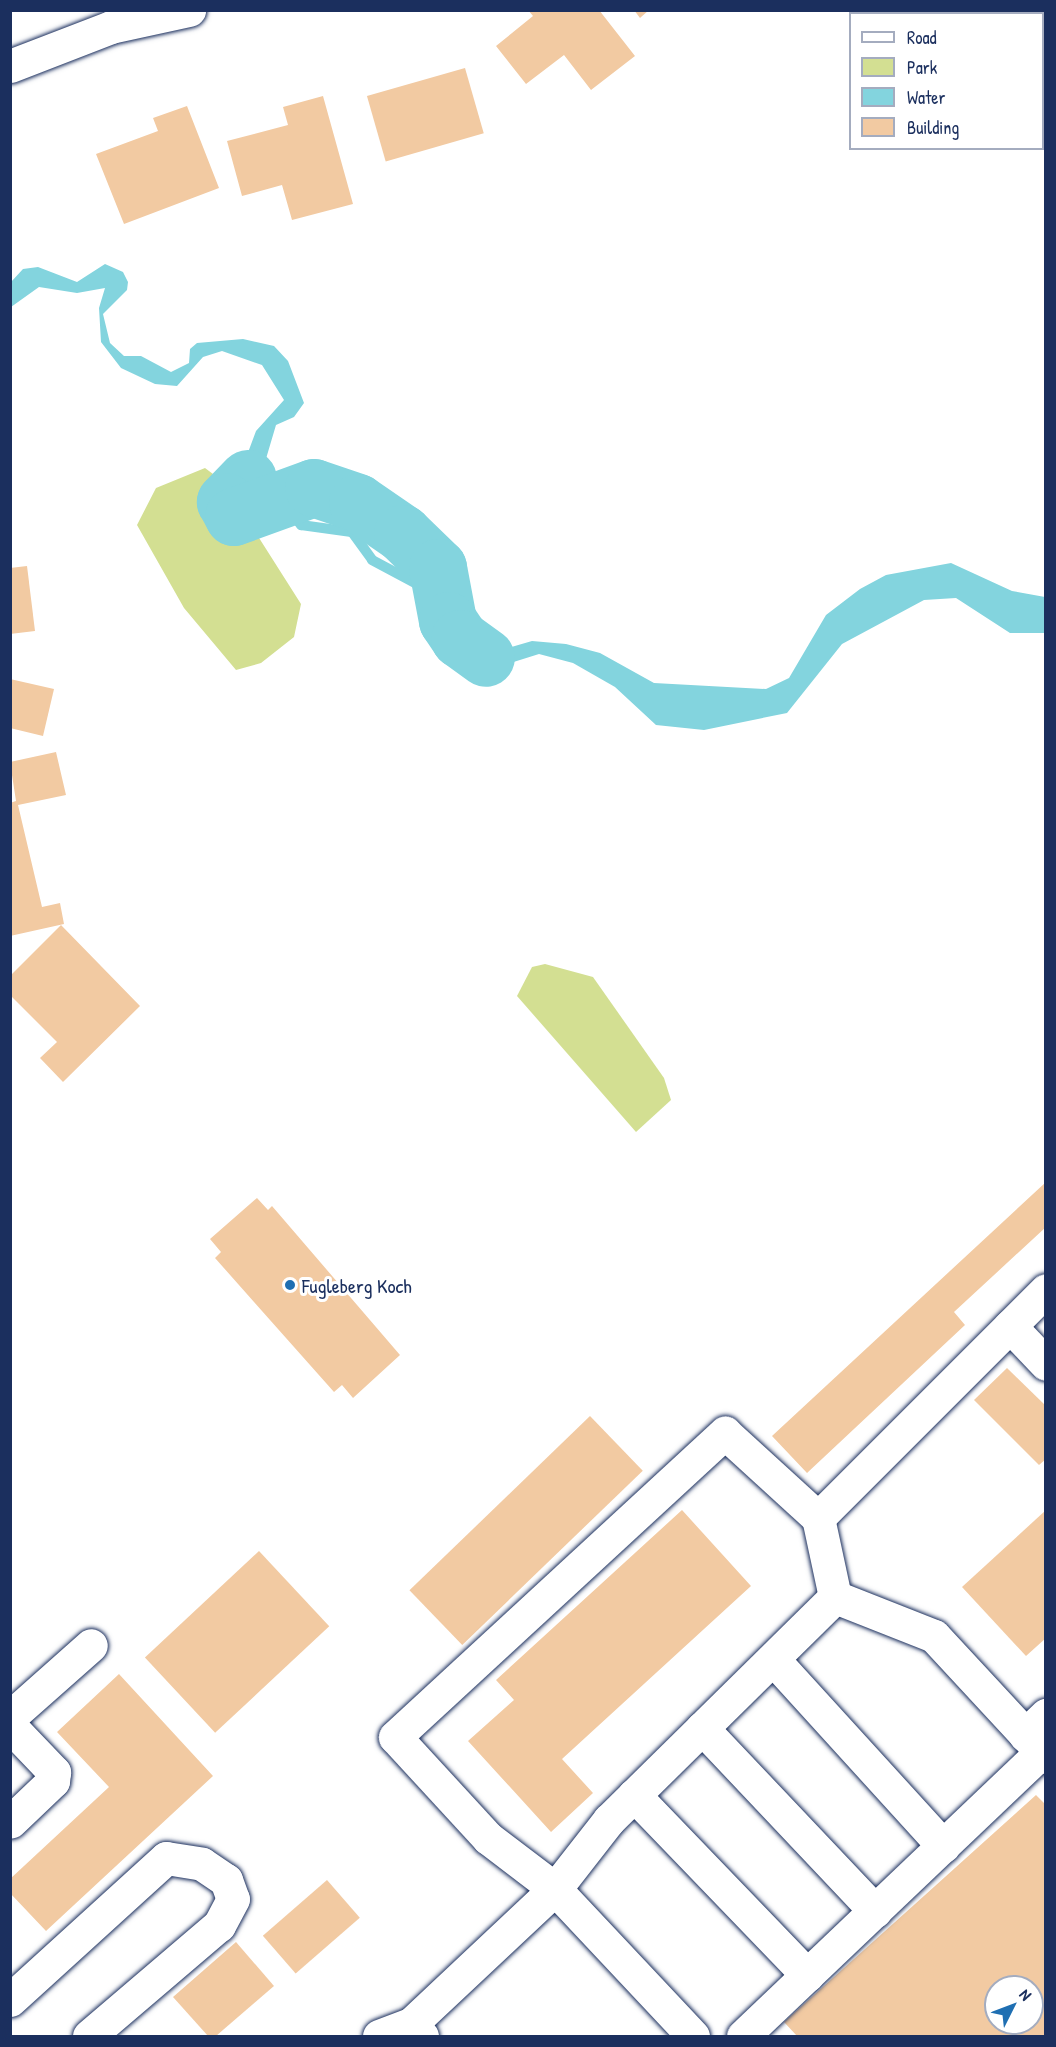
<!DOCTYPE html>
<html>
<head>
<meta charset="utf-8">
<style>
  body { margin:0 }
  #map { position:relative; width:1056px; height:2047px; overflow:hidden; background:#fff; font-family:"Patrick Hand",sans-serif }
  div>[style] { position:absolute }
  .green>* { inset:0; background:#d3df92 }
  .water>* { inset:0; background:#83d4de }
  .stream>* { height:10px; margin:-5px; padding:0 5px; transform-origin:5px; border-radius:5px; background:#83d4de }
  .river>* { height:58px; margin:-29px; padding:0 29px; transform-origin:29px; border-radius:29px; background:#83d4de }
  .building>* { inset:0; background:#f2caa2; transform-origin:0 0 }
  .roads { filter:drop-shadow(0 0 2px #1b2f5e) drop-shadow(0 0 2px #1b2f5e) }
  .minor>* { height:33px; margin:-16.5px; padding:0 16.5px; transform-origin:16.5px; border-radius:16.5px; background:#fff }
  .dots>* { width:16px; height:16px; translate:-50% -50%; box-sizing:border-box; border:3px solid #fff; border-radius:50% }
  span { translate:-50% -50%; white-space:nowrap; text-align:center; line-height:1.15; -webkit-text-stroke:6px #fff; paint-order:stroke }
  .poi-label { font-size:20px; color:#1b2f5e }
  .left { translate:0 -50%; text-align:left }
  .frame { position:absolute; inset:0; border:12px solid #1b2f5e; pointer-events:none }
  .legend { position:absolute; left:849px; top:12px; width:195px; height:138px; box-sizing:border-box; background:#fff; border:2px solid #a4acbf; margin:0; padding:8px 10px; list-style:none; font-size:18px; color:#1b2f5e }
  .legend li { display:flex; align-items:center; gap:12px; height:30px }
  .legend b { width:30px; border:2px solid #a4acbf }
  .north { position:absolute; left:984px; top:1975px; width:60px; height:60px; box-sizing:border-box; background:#fff; border:2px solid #a4acbf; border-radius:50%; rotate:48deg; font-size:16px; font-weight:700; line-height:24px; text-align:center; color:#1b2f5e }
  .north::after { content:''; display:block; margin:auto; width:21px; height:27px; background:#1f6fb2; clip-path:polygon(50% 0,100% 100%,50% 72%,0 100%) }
</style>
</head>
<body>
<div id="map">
  <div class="green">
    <div style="clip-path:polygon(205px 468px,213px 474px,207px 486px,219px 531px,254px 530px,301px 604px,294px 637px,261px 663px,236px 670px,184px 608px,137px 525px,156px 488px)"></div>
    <div style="clip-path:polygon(545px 964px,593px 977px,664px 1078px,671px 1100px,636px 1132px,517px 996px,532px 967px)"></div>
  </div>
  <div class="water">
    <div style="clip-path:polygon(105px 264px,123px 272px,128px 282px,127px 290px,103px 314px,110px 343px,124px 356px,141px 356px,171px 372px,189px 363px,190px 349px,197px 343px,243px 339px,274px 346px,288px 361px,304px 403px,294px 417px,276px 425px,260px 479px,237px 505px,240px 512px,260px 501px,257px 511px,263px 517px,255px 527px,219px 531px,200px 516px,213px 474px,221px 470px,240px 474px,256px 431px,284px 400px,262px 365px,222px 351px,203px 357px,177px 386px,155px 384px,121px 368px,101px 342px,99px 308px,105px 288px,77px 293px,39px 287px,11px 307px,11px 282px,23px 269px,38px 267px,77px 282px)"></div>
    <div style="clip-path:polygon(951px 563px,1012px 591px,1045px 597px,1045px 633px,1010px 633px,956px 598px,924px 600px,842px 644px,787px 713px,704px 730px,656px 725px,615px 687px,573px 663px,539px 654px,504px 665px,473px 662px,444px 631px,434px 604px,449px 594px,479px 649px,498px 651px,532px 641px,566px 644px,600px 653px,654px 683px,766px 689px,789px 678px,826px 615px,860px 589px,886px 575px)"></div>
  </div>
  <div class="stream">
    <div style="left:252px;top:512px;width:39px;rotate:1deg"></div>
    <div style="left:291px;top:513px;width:16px;rotate:50deg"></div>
    <div style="left:301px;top:525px;width:51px;rotate:7.8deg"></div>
    <div style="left:352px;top:532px;width:34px;rotate:54deg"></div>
    <div style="left:372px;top:560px;width:68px;rotate:28.1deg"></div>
    <div style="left:432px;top:592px;width:25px;rotate:67deg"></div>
  </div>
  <div class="river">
    <div style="left:248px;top:479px;width:32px;rotate:134deg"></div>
    <div style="left:226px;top:502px;width:17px;rotate:62deg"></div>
    <div style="left:234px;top:517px;width:85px;rotate:-19.9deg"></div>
    <div style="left:314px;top:488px;width:46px;rotate:18.8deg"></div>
    <div style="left:358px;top:503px;width:55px;rotate:34.6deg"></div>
    <div style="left:403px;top:534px;width:49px;rotate:44.2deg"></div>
    <div style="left:438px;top:568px;width:54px;rotate:79.3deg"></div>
    <div style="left:448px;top:621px;width:22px;rotate:56deg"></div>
    <div style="left:460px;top:639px;width:32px;rotate:36deg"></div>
  </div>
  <div class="building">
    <div style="clip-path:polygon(528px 10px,599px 10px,635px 56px,591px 90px,564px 55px,526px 84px,496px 46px,533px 16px)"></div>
    <div style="clip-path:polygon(634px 10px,649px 10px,640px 18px)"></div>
    <div style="left:465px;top:68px;width:68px;height:102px;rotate:74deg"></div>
    <div style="clip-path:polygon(323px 96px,353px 204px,292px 220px,282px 185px,242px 196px,227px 141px,288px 125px,283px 107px)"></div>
    <div style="clip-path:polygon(187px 106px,219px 188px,124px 224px,96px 154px,158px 131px,153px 118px)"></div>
    <div style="clip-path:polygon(27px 566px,35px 631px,10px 634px,10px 568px)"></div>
    <div style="clip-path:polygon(10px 679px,54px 689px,43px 736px,10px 728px)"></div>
    <div style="clip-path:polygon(56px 752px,66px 795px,18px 805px,42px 907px,60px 903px,64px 924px,10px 936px,10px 803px,16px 801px,10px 762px)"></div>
    <div style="clip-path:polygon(61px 925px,140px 1006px,63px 1082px,40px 1058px,57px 1042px,10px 995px,10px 976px)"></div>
    <div style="clip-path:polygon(1046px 1182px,1046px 1227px,954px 1312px,965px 1325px,807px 1473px,772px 1436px)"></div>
    <div style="clip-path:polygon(257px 1198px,268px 1210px,272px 1206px,400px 1355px,353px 1398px,342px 1385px,334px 1392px,215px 1258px,221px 1252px,210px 1239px)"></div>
    <div style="clip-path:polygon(1007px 1368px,1046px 1406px,1046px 1459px,1039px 1465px,974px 1400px)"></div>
    <div style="left:590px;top:1416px;width:76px;height:251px;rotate:46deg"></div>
    <div style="clip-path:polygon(682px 1510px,751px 1586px,562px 1759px,593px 1793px,551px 1832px,468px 1741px,514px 1700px,496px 1680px)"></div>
    <div style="clip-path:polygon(1046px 1510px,1046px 1638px,1026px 1656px,962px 1587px)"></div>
    <div style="left:259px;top:1551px;width:103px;height:156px;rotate:47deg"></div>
    <div style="clip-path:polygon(119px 1674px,213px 1776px,46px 1931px,10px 1893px,10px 1879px,109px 1787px,57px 1732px)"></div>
    <div style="clip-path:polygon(evenodd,1036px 1795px,1046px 1805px,1046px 2036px,797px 2036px,784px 2022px,1036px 1795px,996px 1987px,1032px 1987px,1032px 2023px,996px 2023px,996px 1987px)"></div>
    <div style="left:327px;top:1880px;width:50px;height:85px;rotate:49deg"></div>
    <div style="clip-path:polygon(236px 1942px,274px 1986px,216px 2036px,208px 2036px,173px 1997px)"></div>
  </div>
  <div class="roads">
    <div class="minor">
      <div style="left:10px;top:66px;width:108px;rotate:-21.1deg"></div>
      <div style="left:111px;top:27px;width:80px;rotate:-12.3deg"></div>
      <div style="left:1010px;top:1326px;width:52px;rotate:46.5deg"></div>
      <div style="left:835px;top:1597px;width:106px;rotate:21.5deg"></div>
      <div style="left:934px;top:1636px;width:165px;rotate:47.2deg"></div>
      <div style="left:773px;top:1659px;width:253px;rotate:47.7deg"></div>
      <div style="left:10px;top:1717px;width:108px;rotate:-41.6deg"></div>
      <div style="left:10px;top:1726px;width:64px;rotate:46.3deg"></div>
      <div style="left:54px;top:1772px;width:9px;rotate:96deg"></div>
      <div style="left:53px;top:1781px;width:59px;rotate:136.4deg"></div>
      <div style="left:702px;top:1728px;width:252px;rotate:46.6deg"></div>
      <div style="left:1025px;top:1735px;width:29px;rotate:-44deg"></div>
      <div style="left:634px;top:1795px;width:250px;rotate:46.1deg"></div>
      <div style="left:10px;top:2000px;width:211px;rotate:-42.3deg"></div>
      <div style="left:166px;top:1858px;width:36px;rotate:9deg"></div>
      <div style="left:202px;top:1864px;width:29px;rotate:34deg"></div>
      <div style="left:226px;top:1880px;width:20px;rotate:70deg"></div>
      <div style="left:233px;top:1899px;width:30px;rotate:118deg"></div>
      <div style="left:219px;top:1925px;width:171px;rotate:139.5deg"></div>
      <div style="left:379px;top:2036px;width:34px;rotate:-21deg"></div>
      <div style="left:422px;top:2036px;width:16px;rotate:-133deg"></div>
      <div style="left:411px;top:2024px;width:197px;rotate:-43.2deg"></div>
      <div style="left:555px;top:1889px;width:88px;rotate:-52deg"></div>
      <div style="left:609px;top:1820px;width:317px;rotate:-44.6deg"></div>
      <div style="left:835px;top:1597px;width:81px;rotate:-102.1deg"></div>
      <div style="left:818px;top:1518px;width:322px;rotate:-45deg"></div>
      <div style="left:693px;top:2036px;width:202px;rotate:-133.2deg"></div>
      <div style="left:555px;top:1889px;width:84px;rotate:-142.7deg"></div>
      <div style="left:488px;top:1838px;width:137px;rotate:-132.6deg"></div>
      <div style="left:395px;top:1737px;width:449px;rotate:-42.7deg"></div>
      <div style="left:725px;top:1433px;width:126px;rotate:42.4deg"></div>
      <div style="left:743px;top:2036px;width:412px;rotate:-43.6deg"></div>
    </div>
  </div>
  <div class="dots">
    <div style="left:290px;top:1285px;background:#1f6fb2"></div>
  </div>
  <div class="poi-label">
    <span class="left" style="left:302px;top:1285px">Fugleberg Koch</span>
  </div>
  <div class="frame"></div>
  <ul class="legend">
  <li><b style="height:8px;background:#fff"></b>Road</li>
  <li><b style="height:16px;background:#d3df92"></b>Park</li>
  <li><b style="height:16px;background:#83d4de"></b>Water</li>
  <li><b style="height:16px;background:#f2caa2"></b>Building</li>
  </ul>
  <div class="north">N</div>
</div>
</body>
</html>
